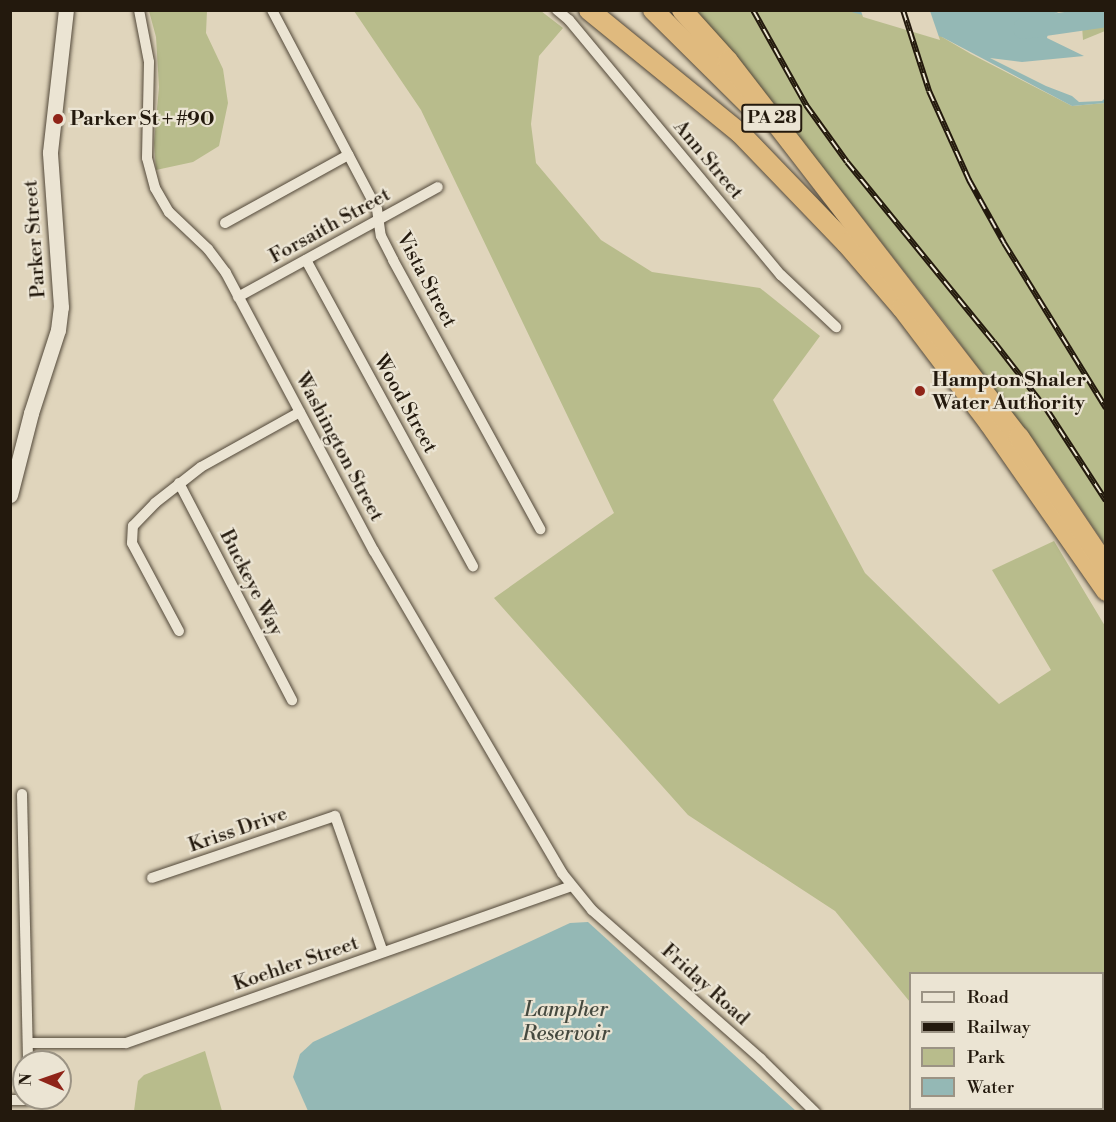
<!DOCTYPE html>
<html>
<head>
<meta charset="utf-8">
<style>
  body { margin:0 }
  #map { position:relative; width:1116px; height:1122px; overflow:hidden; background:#e0d5bc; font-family:"Libre Bodoni",serif }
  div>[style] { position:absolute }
  .green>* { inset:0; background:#b8bc8c }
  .water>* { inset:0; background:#94b8b5 }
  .pier>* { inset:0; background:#e0d5bc }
  .river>* { height:21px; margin:-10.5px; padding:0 10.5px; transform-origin:10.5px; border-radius:10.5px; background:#94b8b5 }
  .roads { filter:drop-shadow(0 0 2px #524839) drop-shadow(0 0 2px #524839) }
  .street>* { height:10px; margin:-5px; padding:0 5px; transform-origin:5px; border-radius:5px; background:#ebe4d3 }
  .secondary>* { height:15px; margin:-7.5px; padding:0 7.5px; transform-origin:7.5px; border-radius:7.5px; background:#ebe4d3 }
  .highway>* { height:20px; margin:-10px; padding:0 10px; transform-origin:10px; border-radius:10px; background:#e0ba7e }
  .rail>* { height:6px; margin-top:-3px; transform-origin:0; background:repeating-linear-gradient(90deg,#ebe4d3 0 11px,#23190d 0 22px); box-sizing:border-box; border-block:2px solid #23190d }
  .dots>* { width:16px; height:16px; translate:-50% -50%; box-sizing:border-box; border:3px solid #ebe4d3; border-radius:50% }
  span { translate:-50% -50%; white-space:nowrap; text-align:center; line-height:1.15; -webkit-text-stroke:4.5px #ebe4d3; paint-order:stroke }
  .shield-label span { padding:2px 4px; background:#ebe4d3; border:2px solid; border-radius:4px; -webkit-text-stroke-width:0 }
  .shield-label { font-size:18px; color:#23190d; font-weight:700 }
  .poi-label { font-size:20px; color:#23190d; font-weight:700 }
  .left { translate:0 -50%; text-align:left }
  .street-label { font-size:20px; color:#23190d }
  .water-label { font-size:21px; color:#45493f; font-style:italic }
  .frame { position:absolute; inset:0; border:12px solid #23190d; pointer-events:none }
  .legend { position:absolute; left:909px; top:972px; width:195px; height:138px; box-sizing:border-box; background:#ebe4d3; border:2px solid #9b9384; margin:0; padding:8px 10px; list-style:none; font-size:18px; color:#23190d }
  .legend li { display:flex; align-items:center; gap:12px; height:30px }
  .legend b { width:30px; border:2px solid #9b9384 }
  .north { position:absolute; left:12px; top:1050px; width:60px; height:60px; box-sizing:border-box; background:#ebe4d3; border:2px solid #9b9384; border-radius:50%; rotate:272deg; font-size:16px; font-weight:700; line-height:24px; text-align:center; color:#23190d }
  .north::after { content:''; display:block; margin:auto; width:21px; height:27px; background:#8f2418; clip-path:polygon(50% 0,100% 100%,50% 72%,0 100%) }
</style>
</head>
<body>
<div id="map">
  <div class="green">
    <div style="clip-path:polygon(149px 11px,207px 11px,206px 33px,223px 69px,228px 103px,219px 146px,193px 162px,156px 170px,154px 143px,159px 87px,156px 37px)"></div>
    <div style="clip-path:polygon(354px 11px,541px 11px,563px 28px,539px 56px,531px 124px,536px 163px,601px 240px,652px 272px,760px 288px,820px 336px,773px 400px,865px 573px,999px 704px,1051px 670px,992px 570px,1054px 541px,1105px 626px,1105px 1111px,1001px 1112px,999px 1109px,1102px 1108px,1102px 974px,910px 974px,910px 1002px,835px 911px,688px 815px,494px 598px,614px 513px,421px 110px)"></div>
    <div style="clip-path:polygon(692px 11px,935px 11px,942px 37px,971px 54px,1072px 106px,1105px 103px,1105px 545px,1060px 478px,947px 326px,738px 59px)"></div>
    <div style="clip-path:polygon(1100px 11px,1105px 11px,1105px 31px,1083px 40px,1082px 26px)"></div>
    <div style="clip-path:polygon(205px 1051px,222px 1111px,134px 1111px,138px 1081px,144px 1075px)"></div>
  </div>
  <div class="water">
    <div style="clip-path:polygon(848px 11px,1061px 11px,1052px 15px,1047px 38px,1084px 56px,1022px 62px,990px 58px,1046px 86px,1072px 96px,1079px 102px,1102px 101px,1105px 98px,1105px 103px,1072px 106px,942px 37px)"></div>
    <div style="clip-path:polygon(588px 922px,796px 1111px,308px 1111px,293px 1077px,300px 1054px,313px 1042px,570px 923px)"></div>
  </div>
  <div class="pier">
    <div style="clip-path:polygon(861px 11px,930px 11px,940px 40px,863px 17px)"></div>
  </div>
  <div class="river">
    <div style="left:1023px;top:28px;width:84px;rotate:-8.2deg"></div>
  </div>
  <div class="roads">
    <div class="street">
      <div style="left:139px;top:10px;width:53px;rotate:79.1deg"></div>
      <div style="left:149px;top:62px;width:96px;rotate:91.2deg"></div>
      <div style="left:147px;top:158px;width:31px;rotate:75deg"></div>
      <div style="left:155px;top:188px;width:28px;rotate:60deg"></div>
      <div style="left:169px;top:212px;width:54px;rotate:43.5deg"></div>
      <div style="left:208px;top:249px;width:30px;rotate:53deg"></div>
      <div style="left:226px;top:273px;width:315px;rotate:62deg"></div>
      <div style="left:374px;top:551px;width:373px;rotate:59.7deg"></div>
      <div style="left:562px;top:873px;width:48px;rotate:51deg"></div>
      <div style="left:592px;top:910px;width:225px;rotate:41.4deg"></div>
      <div style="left:761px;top:1059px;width:76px;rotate:44.5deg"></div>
      <div style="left:272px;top:10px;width:225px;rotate:62.2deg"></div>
      <div style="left:377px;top:209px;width:27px;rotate:82deg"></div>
      <div style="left:381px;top:236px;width:27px;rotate:63deg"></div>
      <div style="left:393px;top:260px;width:307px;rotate:61.3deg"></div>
      <div style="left:557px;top:10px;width:16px;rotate:40deg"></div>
      <div style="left:569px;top:20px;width:332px;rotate:50.3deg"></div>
      <div style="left:781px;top:275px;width:76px;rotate:43.4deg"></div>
      <div style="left:225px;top:223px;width:141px;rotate:-28.9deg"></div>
      <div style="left:306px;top:260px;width:349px;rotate:61.4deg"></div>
      <div style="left:238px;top:297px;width:228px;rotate:-28.8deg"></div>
      <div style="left:179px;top:483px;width:245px;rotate:62.5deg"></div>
      <div style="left:179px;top:631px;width:100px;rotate:-118.1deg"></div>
      <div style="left:132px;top:543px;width:17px;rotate:-87deg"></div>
      <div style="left:133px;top:526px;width:32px;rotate:-46deg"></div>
      <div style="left:155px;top:503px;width:58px;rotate:-38deg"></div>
      <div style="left:201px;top:467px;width:113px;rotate:-29.1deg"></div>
      <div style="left:22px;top:794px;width:268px;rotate:88.7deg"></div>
      <div style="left:152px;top:878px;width:193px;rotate:-18.7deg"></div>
      <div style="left:335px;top:816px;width:144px;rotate:70.6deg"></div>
      <div style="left:28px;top:1043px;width:98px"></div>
      <div style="left:126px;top:1043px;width:472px;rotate:-19.4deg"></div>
      <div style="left:10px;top:1100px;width:18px"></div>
    </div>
    <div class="secondary">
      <div style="left:10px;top:495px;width:85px;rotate:-75.6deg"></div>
      <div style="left:31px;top:413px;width:87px;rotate:-72deg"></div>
      <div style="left:58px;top:330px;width:23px;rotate:-83deg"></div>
      <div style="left:61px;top:307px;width:155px;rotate:-94.1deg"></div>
      <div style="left:50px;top:152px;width:143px;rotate:-83.6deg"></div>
    </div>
    <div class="highway">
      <div style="left:589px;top:10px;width:195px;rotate:39.2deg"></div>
      <div style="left:740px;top:133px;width:153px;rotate:46.1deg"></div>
      <div style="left:846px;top:243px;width:86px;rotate:49.3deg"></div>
      <div style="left:902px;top:308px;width:144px;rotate:52.9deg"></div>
      <div style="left:989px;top:423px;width:205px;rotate:55.1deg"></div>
      <div style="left:653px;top:10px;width:135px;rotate:44.7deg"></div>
      <div style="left:682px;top:10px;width:69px;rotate:48deg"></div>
      <div style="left:728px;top:61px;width:475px;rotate:52.3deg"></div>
      <div style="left:1019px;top:437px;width:156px;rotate:56deg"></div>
    </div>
  </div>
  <div class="rail">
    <div style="left:753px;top:10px;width:109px;rotate:60.8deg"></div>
    <div style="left:806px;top:105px;width:70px;rotate:54.3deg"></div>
    <div style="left:847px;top:162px;width:232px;rotate:50.8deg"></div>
    <div style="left:994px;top:342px;width:86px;rotate:52.1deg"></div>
    <div style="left:1047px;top:410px;width:108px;rotate:57deg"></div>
    <div style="left:903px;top:10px;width:85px;rotate:72.2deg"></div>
    <div style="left:929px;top:91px;width:98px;rotate:65.8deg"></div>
    <div style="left:969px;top:180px;width:72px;rotate:60.9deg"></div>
    <div style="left:1004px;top:243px;width:194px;rotate:58.3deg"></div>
  </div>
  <div class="dots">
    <div style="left:58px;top:119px;background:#8f2418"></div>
    <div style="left:920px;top:391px;background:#8f2418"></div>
  </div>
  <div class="shield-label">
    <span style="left:772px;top:118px">PA 28</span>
  </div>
  <div class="poi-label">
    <span class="left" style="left:70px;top:119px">Parker St + #90</span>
    <span class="left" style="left:932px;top:392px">Hampton Shaler<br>Water Authority</span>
  </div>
  <div class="street-label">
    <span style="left:708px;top:160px;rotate:50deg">Ann Street</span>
    <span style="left:330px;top:226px;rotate:-29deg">Forsaith Street</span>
    <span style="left:35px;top:239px;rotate:-94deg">Parker Street</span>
    <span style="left:426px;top:280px;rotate:62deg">Vista Street</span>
    <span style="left:405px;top:404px;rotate:61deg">Wood Street</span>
    <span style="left:339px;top:447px;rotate:62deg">Washington Street</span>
    <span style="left:251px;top:583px;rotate:63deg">Buckeye Way</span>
    <span style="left:238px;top:830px;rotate:-19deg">Kriss Drive</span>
    <span style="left:296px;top:964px;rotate:-19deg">Koehler Street</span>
    <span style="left:705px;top:985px;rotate:42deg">Friday Road</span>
  </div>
  <div class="water-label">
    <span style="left:566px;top:1022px">Lampher<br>Reservoir</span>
  </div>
  <div class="frame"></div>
  <ul class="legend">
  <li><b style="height:8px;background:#ebe4d3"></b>Road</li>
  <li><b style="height:8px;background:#23190d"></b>Railway</li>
  <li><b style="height:16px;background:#b8bc8c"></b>Park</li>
  <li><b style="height:16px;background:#94b8b5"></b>Water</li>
  </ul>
  <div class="north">N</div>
</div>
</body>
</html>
